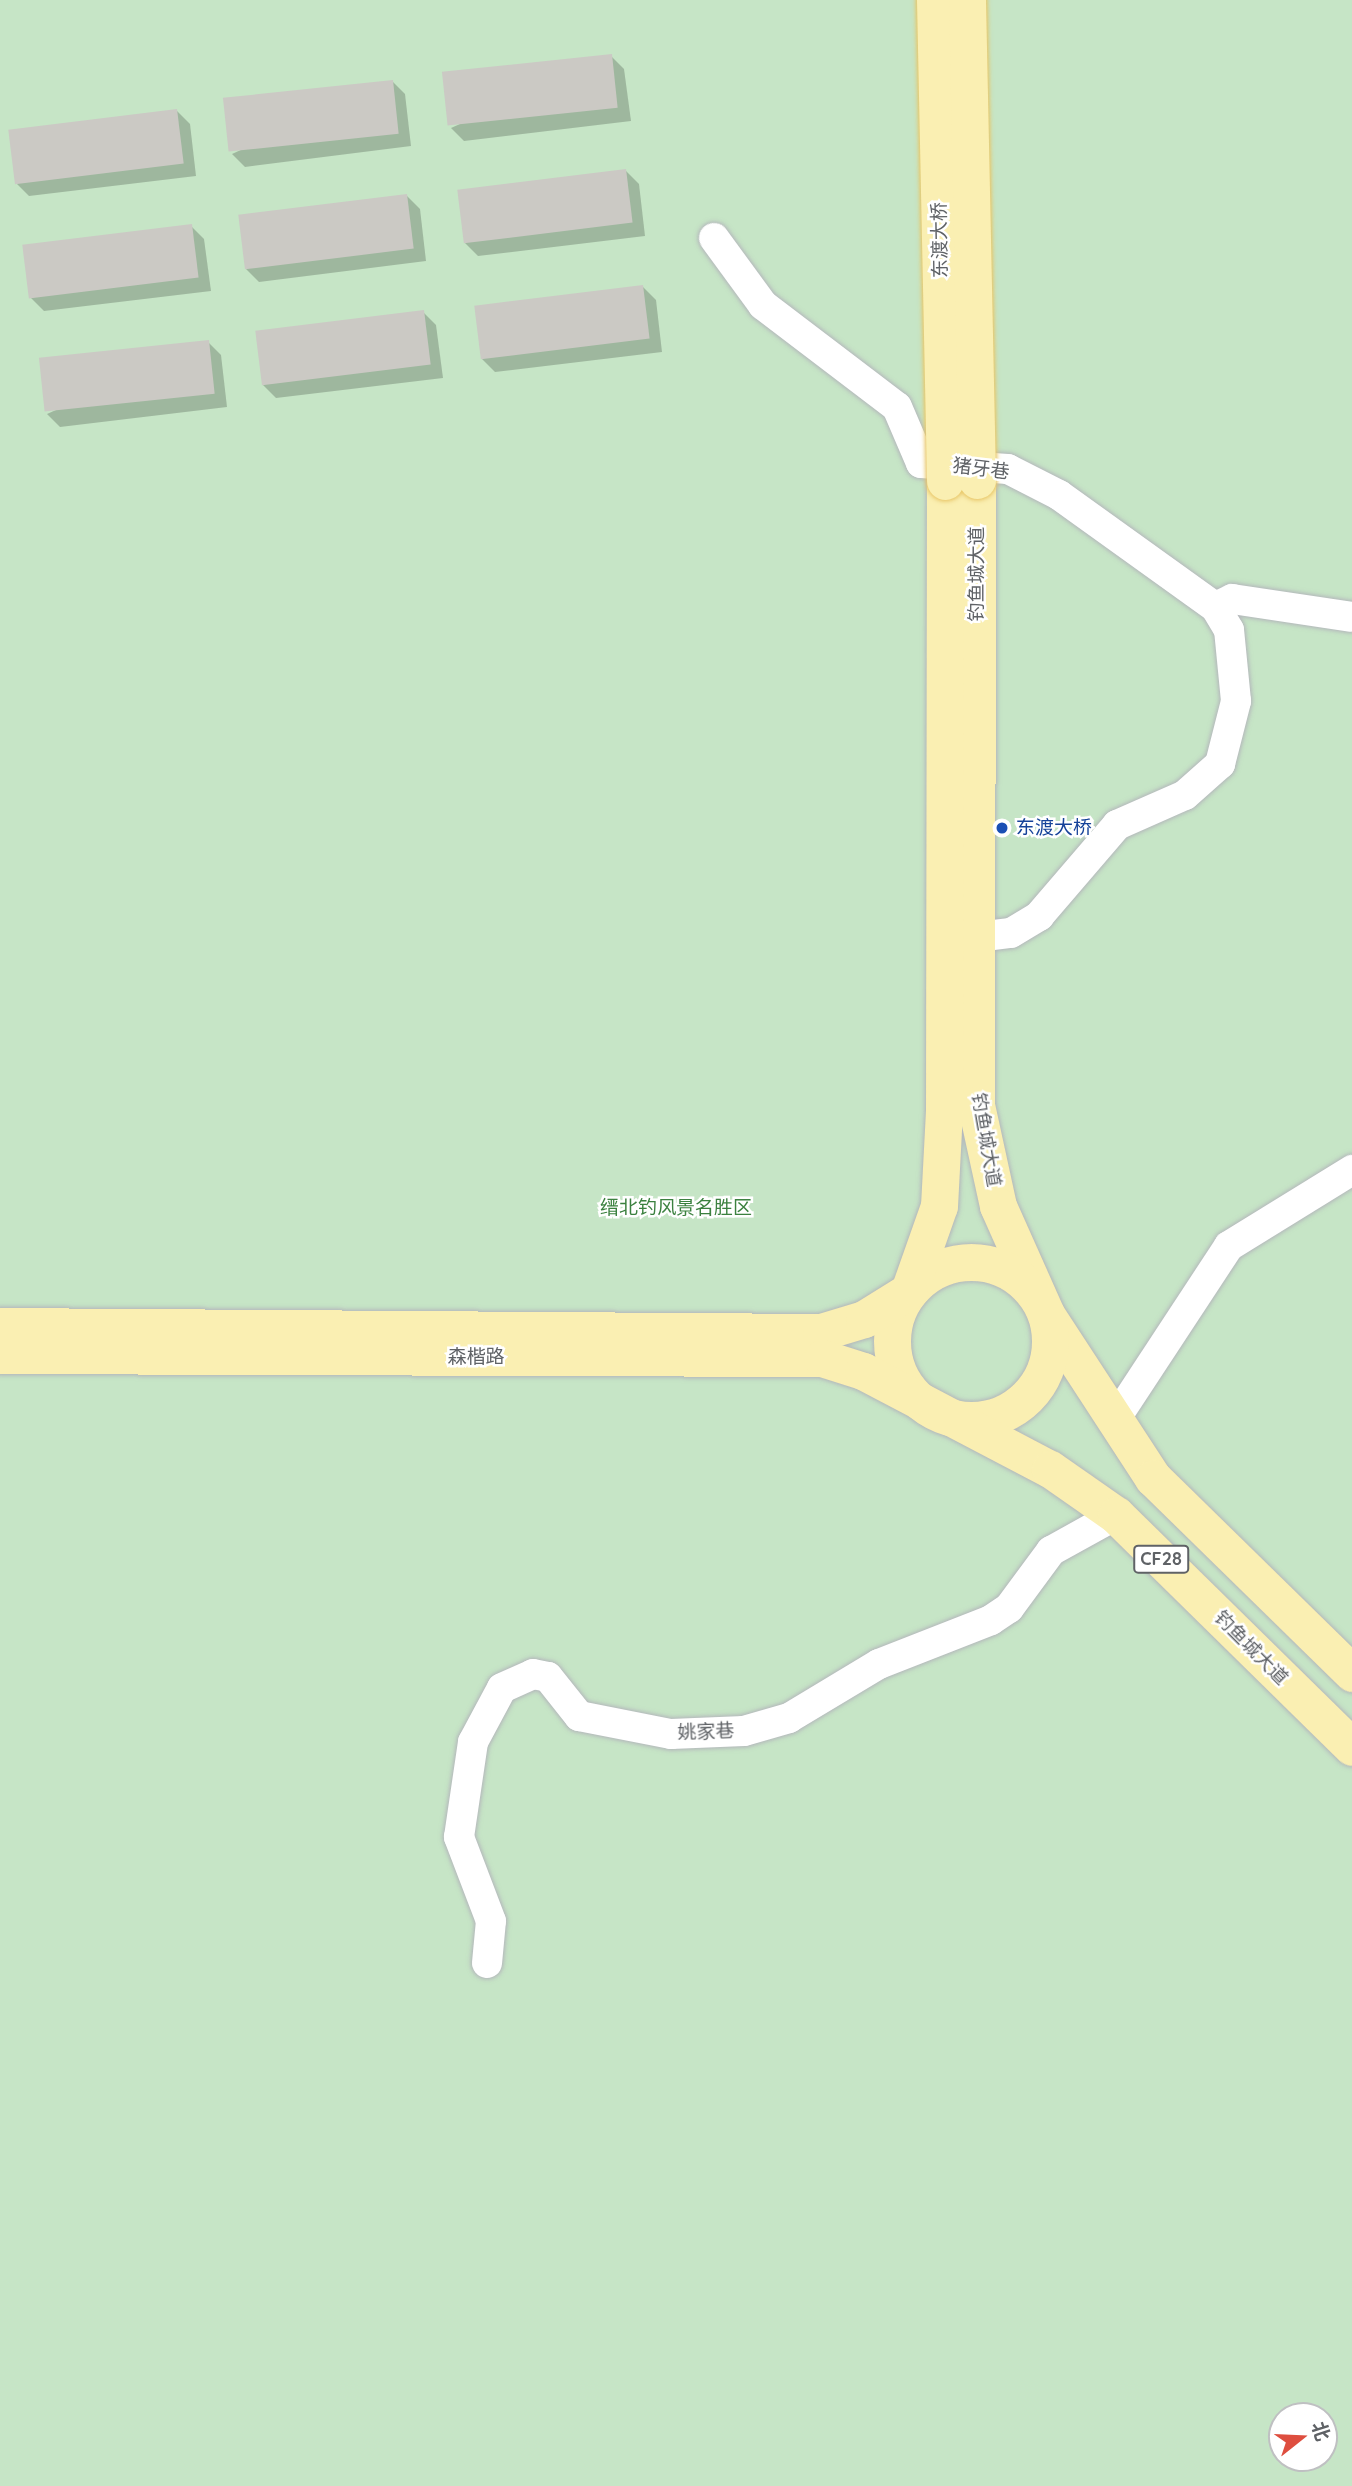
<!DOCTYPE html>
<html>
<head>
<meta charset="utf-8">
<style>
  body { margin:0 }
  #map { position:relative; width:1352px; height:2486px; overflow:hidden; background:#f0eee7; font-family:Quicksand,"Noto Sans SC",sans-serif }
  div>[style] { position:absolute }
  .green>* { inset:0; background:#c6e5c6 }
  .shadow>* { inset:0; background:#0003 }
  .building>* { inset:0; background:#cbc9c4; transform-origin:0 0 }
  .roads { filter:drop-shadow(0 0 2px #b4b7bb) drop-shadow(0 0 2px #b4b7bb) }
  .minor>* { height:30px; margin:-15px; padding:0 15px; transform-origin:15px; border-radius:15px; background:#fff }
  .major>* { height:37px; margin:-18.5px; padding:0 18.5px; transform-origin:18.5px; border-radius:18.5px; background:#faefb2 }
  .major>.ring { margin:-18.5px; padding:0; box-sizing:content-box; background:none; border:37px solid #faefb2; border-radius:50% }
  .bridges { filter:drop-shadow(0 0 2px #e8c668) drop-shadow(0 0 2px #e8c668) }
  .major-bridge>* { height:37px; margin:-18.5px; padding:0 18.5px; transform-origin:18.5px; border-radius:18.5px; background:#faefb2 }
  .dots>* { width:19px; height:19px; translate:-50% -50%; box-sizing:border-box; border:4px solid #fff; border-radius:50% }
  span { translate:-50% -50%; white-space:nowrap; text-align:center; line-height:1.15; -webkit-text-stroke:5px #fff; paint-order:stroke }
  .shield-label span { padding:2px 5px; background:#fff; border:2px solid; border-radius:5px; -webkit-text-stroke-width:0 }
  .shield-label { font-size:18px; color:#5f6266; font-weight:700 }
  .street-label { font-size:19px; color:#5f6266 }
  .transit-label { font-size:19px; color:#164399 }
  .left { translate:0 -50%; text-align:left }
  .park-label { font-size:19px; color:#3b813f }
  .north { position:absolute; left:1268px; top:2402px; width:70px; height:70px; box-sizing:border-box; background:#fff; border:2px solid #bfc0c2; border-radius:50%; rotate:72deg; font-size:19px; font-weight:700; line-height:28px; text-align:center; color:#5f6266 }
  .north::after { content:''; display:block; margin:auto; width:24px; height:32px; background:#de4e3f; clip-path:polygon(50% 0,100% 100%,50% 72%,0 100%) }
</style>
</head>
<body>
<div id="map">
  <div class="green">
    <div style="clip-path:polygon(evenodd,0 0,1352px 0,1352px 2486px,0 2486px,0 0,1282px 2416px,1324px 2416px,1324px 2458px,1282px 2458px,1282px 2416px)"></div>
  </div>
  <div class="shadow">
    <div style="clip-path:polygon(611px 56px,624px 69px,631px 121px,464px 141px,451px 128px)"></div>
    <div style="clip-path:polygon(392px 81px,405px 94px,411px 146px,245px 167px,232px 154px)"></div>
    <div style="clip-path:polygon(177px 111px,190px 124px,196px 176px,29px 196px,16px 183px)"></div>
    <div style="clip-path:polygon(626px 171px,639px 184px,645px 236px,478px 256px,465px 243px)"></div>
    <div style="clip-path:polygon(407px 196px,420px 209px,426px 261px,259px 282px,246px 269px)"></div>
    <div style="clip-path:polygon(191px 226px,204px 239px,211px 291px,44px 311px,31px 298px)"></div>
    <div style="clip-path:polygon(643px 287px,656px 300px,662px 352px,495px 372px,482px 359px)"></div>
    <div style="clip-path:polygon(423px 312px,436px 325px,443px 378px,276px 398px,263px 385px)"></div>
    <div style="clip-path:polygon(208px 342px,221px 355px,227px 407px,60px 427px,47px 414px)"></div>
  </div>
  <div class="building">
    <div style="left:612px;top:54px;width:54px;height:171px;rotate:84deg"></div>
    <div style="left:393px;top:80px;width:54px;height:171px;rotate:84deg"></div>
    <div style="left:177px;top:109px;width:55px;height:170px;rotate:83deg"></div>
    <div style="left:626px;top:169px;width:54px;height:170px;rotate:83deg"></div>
    <div style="left:407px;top:194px;width:55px;height:170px;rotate:83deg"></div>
    <div style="left:192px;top:224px;width:54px;height:171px;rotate:83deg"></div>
    <div style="left:643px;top:285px;width:54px;height:170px;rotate:83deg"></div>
    <div style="left:424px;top:310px;width:55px;height:170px;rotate:83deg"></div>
    <div style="left:209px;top:340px;width:54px;height:171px;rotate:84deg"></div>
  </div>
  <div class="roads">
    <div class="minor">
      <div style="left:714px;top:238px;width:83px;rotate:53.8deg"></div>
      <div style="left:763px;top:305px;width:168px;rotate:37.3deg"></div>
      <div style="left:897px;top:407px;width:61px;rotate:66.8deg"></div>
      <div style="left:921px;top:463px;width:87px;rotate:3.9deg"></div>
      <div style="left:1008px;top:469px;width:57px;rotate:27deg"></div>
      <div style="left:1059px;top:495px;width:192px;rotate:35.7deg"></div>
      <div style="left:1215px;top:607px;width:19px;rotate:-25deg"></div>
      <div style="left:1232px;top:599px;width:121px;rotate:8.5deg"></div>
      <div style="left:977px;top:937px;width:34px;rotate:-7deg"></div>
      <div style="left:1011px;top:933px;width:33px;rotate:-31deg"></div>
      <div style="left:1039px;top:916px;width:120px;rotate:-49.4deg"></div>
      <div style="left:1117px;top:825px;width:74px;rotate:-23.8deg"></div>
      <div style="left:1185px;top:795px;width:47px;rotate:-41.5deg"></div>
      <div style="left:1220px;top:764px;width:65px;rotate:-75.7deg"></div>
      <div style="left:1236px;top:701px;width:71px;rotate:-95.6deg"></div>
      <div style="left:1229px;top:630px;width:27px;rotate:-121deg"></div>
      <div style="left:1114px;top:1421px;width:209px;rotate:-56.7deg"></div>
      <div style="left:1229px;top:1246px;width:145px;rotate:-31.7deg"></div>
      <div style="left:487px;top:1963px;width:42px;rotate:-84.6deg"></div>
      <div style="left:491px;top:1921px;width:90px;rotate:-110.9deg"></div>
      <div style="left:459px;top:1837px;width:96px;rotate:-81.6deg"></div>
      <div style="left:473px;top:1742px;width:61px;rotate:-61.8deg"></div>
      <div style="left:502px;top:1688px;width:34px;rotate:-24deg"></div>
      <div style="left:533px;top:1674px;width:15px;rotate:11deg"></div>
      <div style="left:548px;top:1677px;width:50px;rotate:51.5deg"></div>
      <div style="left:579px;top:1716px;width:94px;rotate:11.1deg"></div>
      <div style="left:671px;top:1734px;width:73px;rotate:-2.4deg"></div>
      <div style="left:744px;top:1731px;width:47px;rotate:-16.1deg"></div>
      <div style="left:789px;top:1718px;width:105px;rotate:-31deg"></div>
      <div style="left:879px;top:1664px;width:120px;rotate:-21.4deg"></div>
      <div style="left:991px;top:1620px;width:22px;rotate:-34deg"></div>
      <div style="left:1009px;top:1608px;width:71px;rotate:-53.6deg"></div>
      <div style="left:1051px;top:1551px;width:74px;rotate:-29deg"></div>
    </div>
    <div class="major">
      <div style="left:977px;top:480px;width:625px;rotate:90.09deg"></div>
      <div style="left:976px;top:1105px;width:103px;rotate:77.7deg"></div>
      <div style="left:998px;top:1206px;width:118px;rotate:66deg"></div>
      <div style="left:1046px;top:1314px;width:196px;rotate:56.9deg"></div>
      <div style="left:1153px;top:1478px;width:279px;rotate:44.4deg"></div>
      <div class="ring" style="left:892px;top:1262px;width:121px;height:121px"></div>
      <div style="left:909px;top:1291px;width:90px;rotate:-70.6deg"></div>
      <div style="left:939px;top:1206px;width:97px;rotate:-87deg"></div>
      <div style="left:944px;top:1109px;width:628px;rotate:-89.91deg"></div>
      <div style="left:0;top:1326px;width:821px;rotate:0.42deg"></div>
      <div style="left:821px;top:1332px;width:45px;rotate:-16.8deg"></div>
      <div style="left:864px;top:1319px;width:53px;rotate:-31.9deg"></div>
      <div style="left:0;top:1355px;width:822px;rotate:0.21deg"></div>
      <div style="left:822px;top:1358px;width:43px;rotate:17.6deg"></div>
      <div style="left:863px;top:1371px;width:211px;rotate:27.7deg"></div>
      <div style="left:1050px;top:1469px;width:80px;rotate:34.9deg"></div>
      <div style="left:1116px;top:1515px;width:331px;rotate:44.5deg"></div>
    </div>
  </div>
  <div class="bridges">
    <div class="major-bridge">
      <div style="left:935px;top:0;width:481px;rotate:88.8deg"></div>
      <div style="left:967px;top:0;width:480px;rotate:88.8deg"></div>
    </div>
  </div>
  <div class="dots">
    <div style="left:1002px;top:828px;background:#1a4fb4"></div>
  </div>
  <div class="shield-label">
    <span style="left:1161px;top:1559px">CF28</span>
  </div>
  <div class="street-label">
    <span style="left:940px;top:240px;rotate:-91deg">东渡大桥</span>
    <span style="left:981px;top:469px;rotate:7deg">猪牙巷</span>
    <span style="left:977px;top:574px;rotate:-90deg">钓鱼城大道</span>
    <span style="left:986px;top:1140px;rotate:80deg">钓鱼城大道</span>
    <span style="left:476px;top:1357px">森楷路</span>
    <span style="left:1251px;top:1648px;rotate:45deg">钓鱼城大道</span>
    <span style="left:706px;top:1732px;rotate:-2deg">姚家巷</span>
  </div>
  <div class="transit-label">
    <span class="left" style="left:1016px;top:828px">东渡大桥</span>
  </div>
  <div class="park-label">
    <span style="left:676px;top:1208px">缙北钓风景名胜区</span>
  </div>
  <div class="north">北</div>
</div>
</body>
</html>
